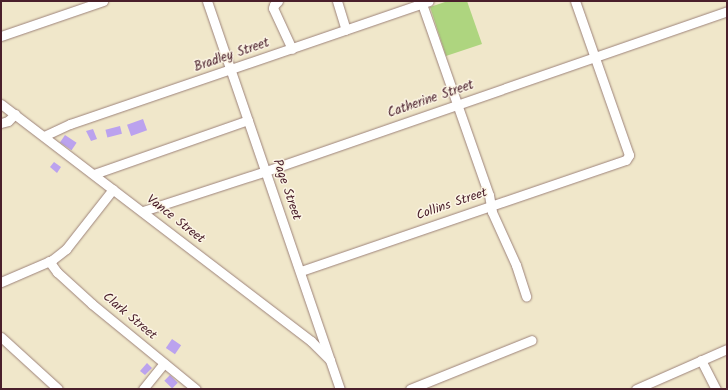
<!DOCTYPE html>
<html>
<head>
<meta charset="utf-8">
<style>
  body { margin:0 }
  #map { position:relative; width:728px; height:390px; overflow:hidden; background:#f0e7ca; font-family:Kalam,sans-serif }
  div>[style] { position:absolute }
  .green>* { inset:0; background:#aed57f }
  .building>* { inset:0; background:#bba2ee; transform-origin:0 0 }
  .roads { filter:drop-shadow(0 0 1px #9d837a) drop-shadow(0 0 1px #9d837a) }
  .minor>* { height:9px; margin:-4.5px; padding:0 4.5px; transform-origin:4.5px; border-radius:4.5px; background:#fff }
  span { translate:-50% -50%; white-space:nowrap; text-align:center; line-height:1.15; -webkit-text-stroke:3px #fcf5e5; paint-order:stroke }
  .street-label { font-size:13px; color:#4a1f2b }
  .frame { position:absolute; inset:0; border:2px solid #4a1f2b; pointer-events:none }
</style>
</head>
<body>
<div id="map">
  <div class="green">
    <div style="clip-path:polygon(448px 1px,467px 1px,482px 44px,446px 56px,430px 7px)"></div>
  </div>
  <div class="building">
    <div style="left:143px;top:119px;width:12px;height:17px;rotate:70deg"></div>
    <div style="left:120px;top:126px;width:8px;height:15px;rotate:76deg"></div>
    <div style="clip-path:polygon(93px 129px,97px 139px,91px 141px,86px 131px)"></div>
    <div style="left:65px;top:135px;width:14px;height:9px;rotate:34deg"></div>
    <div style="clip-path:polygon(54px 162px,61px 167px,57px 173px,50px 167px)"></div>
    <div style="left:172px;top:339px;width:11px;height:11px;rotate:34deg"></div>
    <div style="clip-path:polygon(147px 363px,152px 368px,145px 375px,140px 371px)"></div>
    <div style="left:170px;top:375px;width:11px;height:8px;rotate:45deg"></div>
  </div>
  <div class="roads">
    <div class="minor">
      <div style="left:207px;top:1px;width:410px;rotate:71.1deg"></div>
      <div style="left:278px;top:1px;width:6px;rotate:135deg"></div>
      <div style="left:274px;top:5px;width:3px;rotate:108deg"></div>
      <div style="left:273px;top:8px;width:45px;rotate:65.1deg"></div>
      <div style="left:337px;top:1px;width:30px;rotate:73deg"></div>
      <div style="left:421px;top:1px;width:206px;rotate:70.7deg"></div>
      <div style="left:489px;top:195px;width:17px;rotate:80deg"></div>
      <div style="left:492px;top:212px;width:58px;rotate:65.6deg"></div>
      <div style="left:516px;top:265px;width:33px;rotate:72deg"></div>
      <div style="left:1px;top:36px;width:108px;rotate:-18.9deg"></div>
      <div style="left:1px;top:104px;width:390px;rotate:37.4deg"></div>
      <div style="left:311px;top:341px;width:27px;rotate:45deg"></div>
      <div style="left:1px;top:123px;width:7px;rotate:-16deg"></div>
      <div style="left:8px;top:121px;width:10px;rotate:-45deg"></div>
      <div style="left:44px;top:136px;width:29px;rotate:-25deg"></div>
      <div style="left:70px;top:124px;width:379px;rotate:-18.9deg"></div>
      <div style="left:94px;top:174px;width:163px;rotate:-19.3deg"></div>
      <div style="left:143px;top:211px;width:129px;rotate:-18deg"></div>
      <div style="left:266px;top:171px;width:488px;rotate:-19.1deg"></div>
      <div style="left:49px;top:261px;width:14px;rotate:54deg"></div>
      <div style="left:57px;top:272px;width:47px;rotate:42.4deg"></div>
      <div style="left:92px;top:304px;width:134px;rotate:39.3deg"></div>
      <div style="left:301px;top:271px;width:343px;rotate:-18.9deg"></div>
      <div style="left:626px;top:160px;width:6px;rotate:-59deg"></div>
      <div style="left:629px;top:155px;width:163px;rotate:-109.3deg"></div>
      <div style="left:1px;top:282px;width:56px;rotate:-23.3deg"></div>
      <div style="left:52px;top:260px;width:18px;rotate:-38deg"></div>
      <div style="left:66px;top:249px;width:76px;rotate:-51.9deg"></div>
      <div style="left:1px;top:337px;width:77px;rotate:42.4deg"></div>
      <div style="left:701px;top:360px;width:33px;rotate:63deg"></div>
      <div style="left:143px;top:389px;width:33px;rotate:-51deg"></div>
      <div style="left:410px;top:389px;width:131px;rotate:-21.9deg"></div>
      <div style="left:636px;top:389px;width:99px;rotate:-23.7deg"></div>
    </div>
  </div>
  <div class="street-label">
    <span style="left:232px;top:56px;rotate:-19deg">Bradley Street</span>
    <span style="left:431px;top:100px;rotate:-19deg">Catherine Street</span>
    <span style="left:286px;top:190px;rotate:71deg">Page Street</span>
    <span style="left:452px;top:205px;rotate:-19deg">Collins Street</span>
    <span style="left:175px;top:220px;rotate:38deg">Vance Street</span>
    <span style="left:129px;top:317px;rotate:40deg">Clark Street</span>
  </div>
  <div class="frame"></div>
</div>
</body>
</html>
